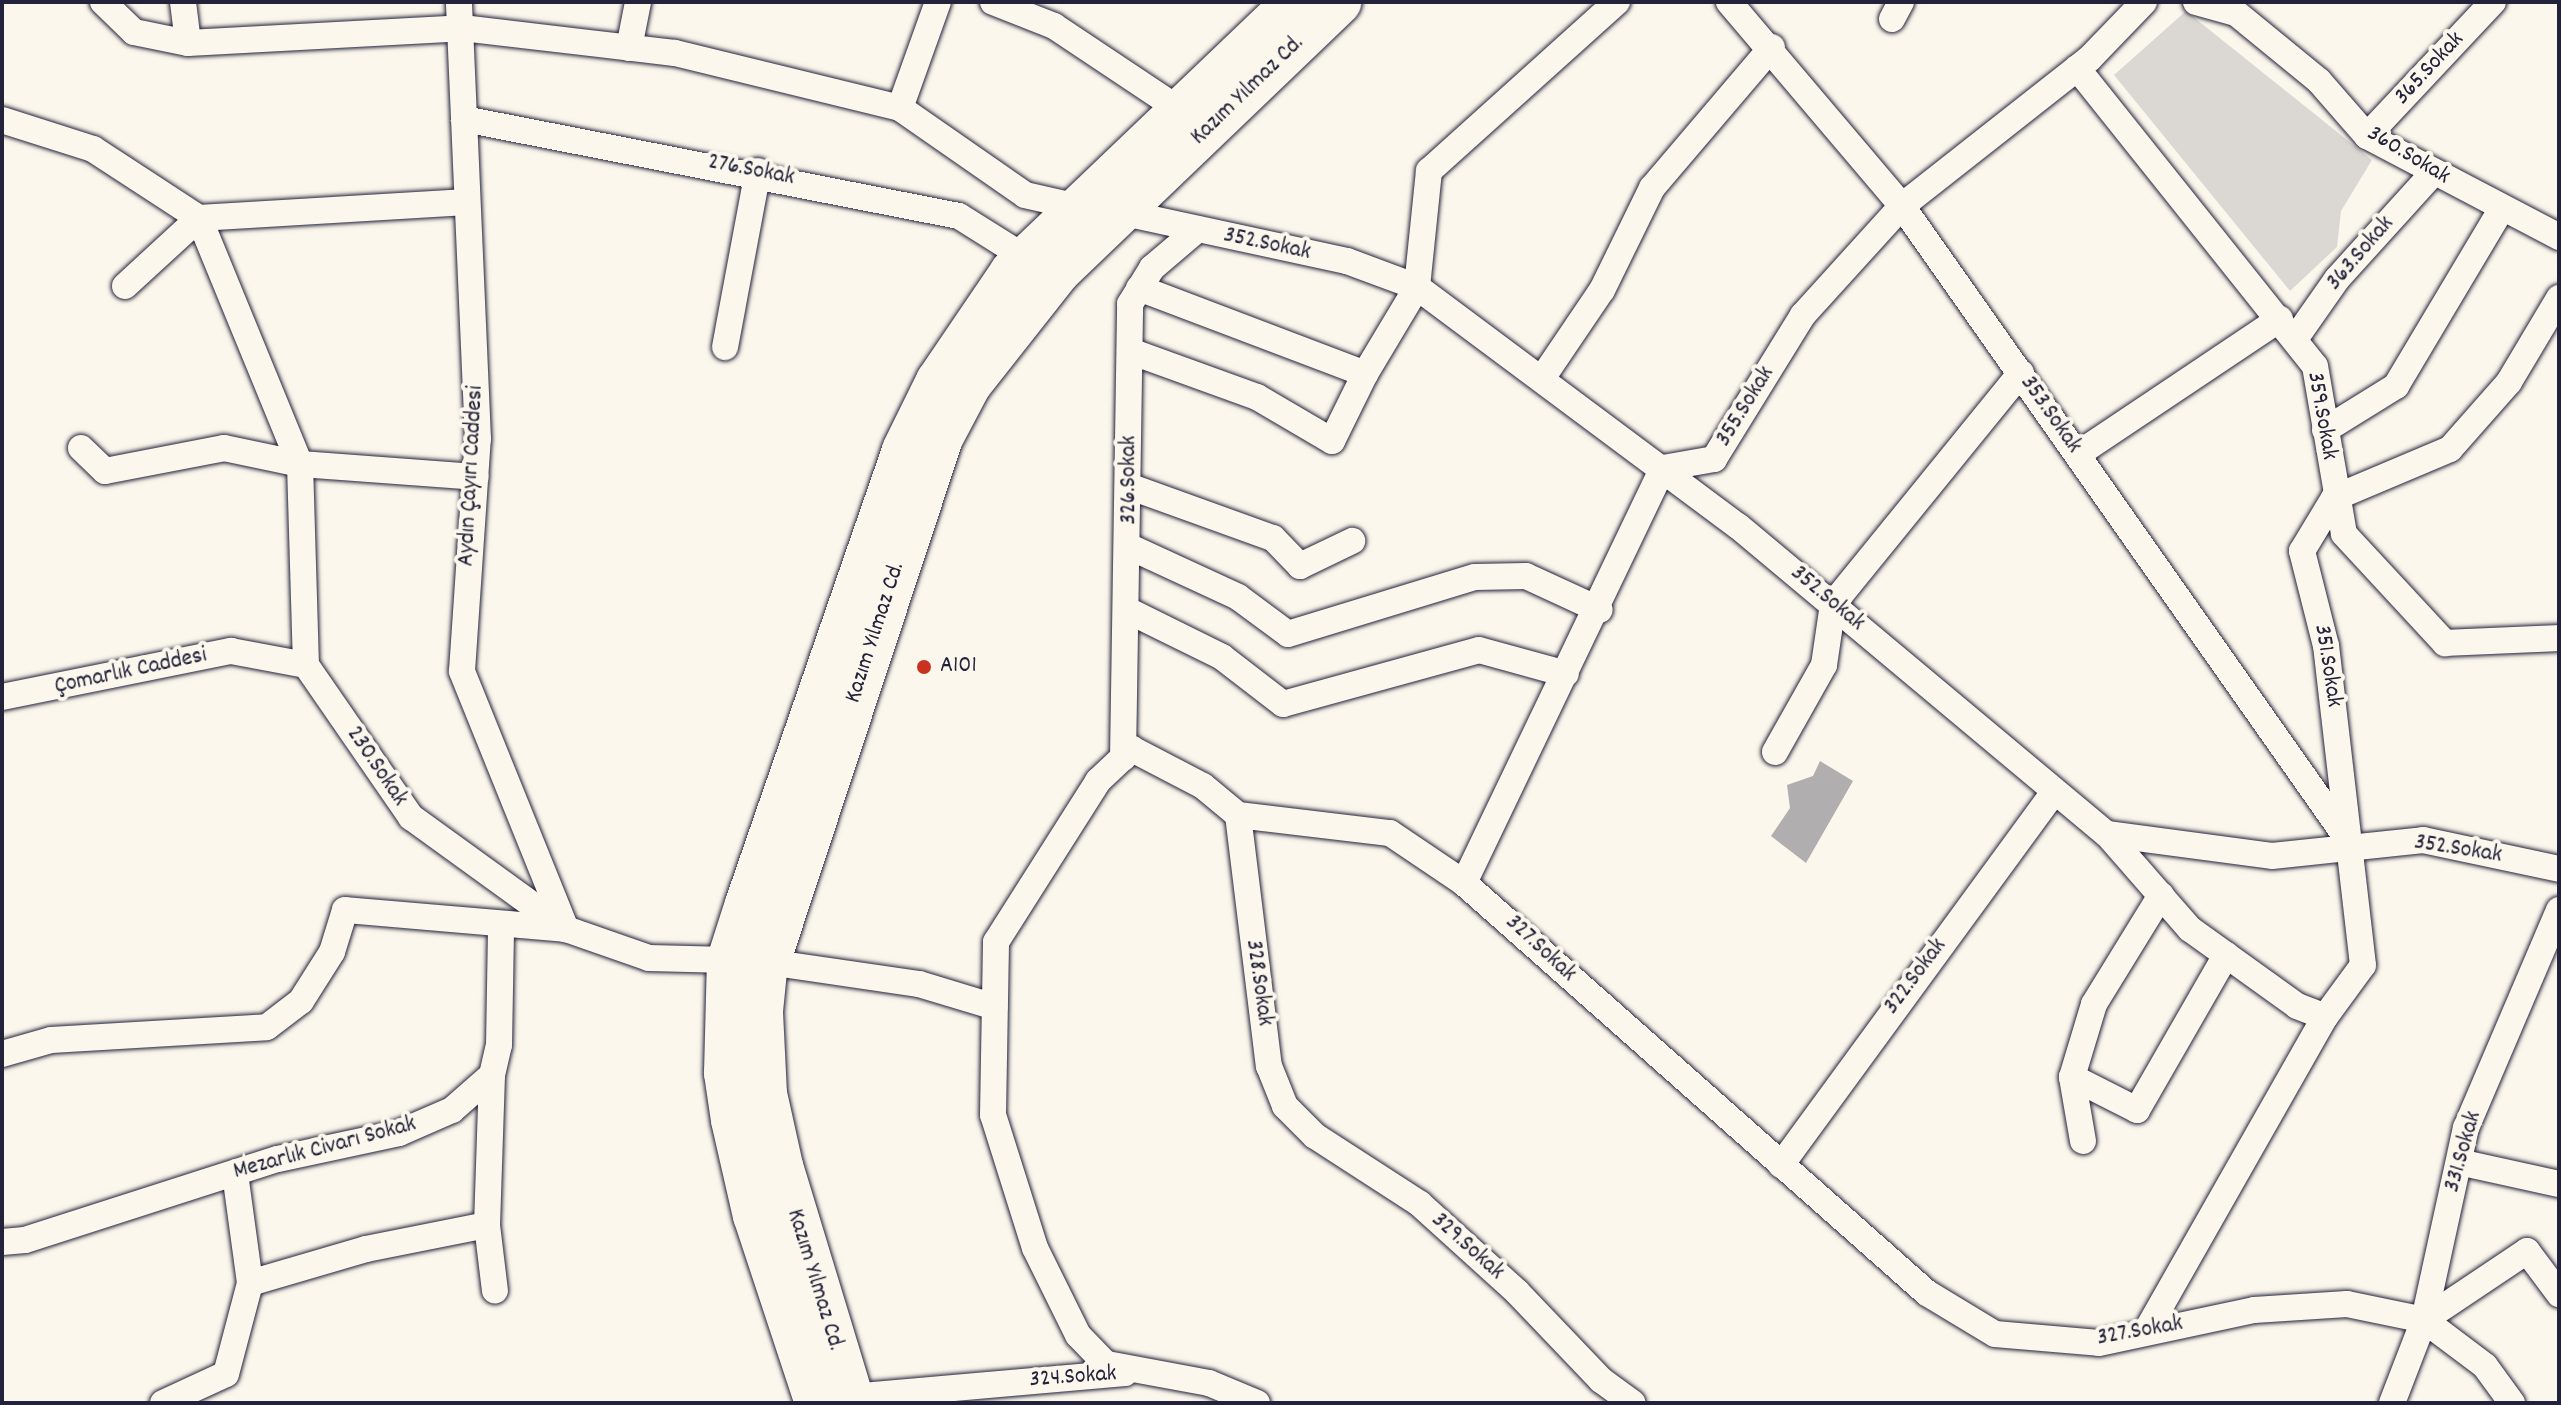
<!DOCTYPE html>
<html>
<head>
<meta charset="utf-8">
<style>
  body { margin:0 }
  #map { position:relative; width:2561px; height:1405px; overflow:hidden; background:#fbf7ec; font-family:Dekko,sans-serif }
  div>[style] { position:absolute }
  .green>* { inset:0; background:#dbd8d3 }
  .water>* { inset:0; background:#b1aeb0 }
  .roads { filter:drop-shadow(0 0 2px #22223b) drop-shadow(0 0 2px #22223b) }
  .minor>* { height:26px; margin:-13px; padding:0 13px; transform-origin:13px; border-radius:13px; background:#fbf7ec }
  .trunk>* { height:44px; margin:-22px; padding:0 22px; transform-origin:22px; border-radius:22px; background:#fbf7ec }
  .dots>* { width:22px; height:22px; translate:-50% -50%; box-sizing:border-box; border:4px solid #fbf7ec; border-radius:50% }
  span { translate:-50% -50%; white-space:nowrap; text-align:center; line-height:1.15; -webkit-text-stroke:8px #fbf7ec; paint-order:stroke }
  .street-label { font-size:24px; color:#22223b }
  .poi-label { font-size:24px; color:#22223b }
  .left { translate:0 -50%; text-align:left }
  .frame { position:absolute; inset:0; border:4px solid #22223b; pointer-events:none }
</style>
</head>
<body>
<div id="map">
  <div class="green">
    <div style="clip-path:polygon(2186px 11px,2372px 160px,2341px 211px,2337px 247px,2290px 291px,2114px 75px)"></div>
  </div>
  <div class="water">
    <div style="clip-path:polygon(1820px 761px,1853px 781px,1806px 863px,1771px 836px,1790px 808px,1787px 785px,1813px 776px)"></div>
  </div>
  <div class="roads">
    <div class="minor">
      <div style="left:103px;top:2px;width:43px;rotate:44.1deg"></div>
      <div style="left:134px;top:32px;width:55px;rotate:11.5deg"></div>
      <div style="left:188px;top:43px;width:274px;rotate:-3.1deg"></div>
      <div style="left:462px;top:28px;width:214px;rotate:6.7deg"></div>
      <div style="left:675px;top:53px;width:232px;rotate:13.7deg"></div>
      <div style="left:900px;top:108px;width:152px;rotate:34.8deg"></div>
      <div style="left:1025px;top:195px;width:54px;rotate:12.8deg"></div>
      <div style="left:183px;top:2px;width:41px;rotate:83deg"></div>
      <div style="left:993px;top:2px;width:66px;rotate:21.5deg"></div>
      <div style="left:1054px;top:26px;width:151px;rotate:33.7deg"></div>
      <div style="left:1729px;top:2px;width:267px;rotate:49.7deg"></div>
      <div style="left:1902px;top:206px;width:777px;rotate:54.86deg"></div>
      <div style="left:2196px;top:2px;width:41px;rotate:15.4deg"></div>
      <div style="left:2236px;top:13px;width:107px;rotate:39.3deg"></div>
      <div style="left:2319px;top:81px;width:73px;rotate:48.9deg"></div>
      <div style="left:2367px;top:136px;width:217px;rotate:27.7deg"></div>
      <div style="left:1892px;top:19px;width:19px;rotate:-62deg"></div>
      <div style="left:629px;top:48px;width:47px;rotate:-78.9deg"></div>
      <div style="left:2077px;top:68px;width:381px;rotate:51.4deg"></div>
      <div style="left:2315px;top:366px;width:170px;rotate:80.2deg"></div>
      <div style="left:2344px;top:534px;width:149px;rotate:47.2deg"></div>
      <div style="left:2445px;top:643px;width:114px;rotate:-2.5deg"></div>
      <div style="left:900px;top:108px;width:113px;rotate:-70.3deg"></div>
      <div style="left:464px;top:119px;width:504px;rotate:11.09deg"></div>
      <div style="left:959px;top:216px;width:79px;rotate:32.1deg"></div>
      <div style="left:2px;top:120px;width:96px;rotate:17.7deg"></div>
      <div style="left:93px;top:149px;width:126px;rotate:33.1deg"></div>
      <div style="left:199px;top:218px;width:266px;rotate:67.7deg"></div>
      <div style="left:300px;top:464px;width:176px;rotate:4.2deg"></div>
      <div style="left:2367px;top:136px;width:184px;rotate:-46.8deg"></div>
      <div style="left:1120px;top:212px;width:232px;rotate:12.2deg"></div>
      <div style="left:1347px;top:261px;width:75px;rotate:20.4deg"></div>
      <div style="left:1417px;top:287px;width:400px;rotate:36.7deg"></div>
      <div style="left:1738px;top:526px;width:481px;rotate:39.9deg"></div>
      <div style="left:2107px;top:834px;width:166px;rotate:7.6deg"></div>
      <div style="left:2272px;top:856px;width:152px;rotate:-6deg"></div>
      <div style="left:2423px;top:840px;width:139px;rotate:12deg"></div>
      <div style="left:125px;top:286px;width:100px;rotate:-42.6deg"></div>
      <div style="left:199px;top:218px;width:268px;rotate:-3.4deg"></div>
      <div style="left:1139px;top:288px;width:242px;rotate:20.8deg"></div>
      <div style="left:1365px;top:374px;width:101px;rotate:-59.1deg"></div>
      <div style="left:1417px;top:287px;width:117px;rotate:-84.1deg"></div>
      <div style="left:1429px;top:171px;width:253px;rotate:-42deg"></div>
      <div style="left:2295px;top:339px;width:73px;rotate:-55deg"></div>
      <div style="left:2337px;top:279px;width:143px;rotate:-47.8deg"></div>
      <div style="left:725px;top:347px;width:179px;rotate:-79.4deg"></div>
      <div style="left:1130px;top:351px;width:135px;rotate:19.9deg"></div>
      <div style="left:1257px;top:397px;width:87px;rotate:30.4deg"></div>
      <div style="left:1332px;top:441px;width:75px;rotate:-63.8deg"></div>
      <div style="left:1543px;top:377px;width:105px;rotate:-55.9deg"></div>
      <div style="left:1602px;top:290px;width:114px;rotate:-63.9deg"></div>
      <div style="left:1652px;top:188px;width:185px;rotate:-49.6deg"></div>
      <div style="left:2325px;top:430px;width:84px;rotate:-31.8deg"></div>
      <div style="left:2396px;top:386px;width:207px;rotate:-59.2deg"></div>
      <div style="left:81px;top:448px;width:33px;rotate:44deg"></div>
      <div style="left:105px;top:471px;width:121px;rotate:-10.9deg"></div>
      <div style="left:224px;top:448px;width:78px;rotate:11.9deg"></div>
      <div style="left:300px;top:464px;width:201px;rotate:88.3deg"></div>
      <div style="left:306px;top:665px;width:185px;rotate:55.4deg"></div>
      <div style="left:411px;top:817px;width:191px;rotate:35.9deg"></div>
      <div style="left:566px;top:929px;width:88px;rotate:19.3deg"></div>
      <div style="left:649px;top:958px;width:80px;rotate:1.4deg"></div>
      <div style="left:2078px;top:454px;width:243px;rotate:-33.8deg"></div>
      <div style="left:1131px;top:487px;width:151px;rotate:19.8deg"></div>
      <div style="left:1273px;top:538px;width:39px;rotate:46deg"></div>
      <div style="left:1300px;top:566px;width:58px;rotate:-25.7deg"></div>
      <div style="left:1130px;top:547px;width:119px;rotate:24.8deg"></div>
      <div style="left:1238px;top:597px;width:62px;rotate:36.5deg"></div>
      <div style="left:1288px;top:634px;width:195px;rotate:-17deg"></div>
      <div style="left:1475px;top:577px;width:51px;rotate:-1.1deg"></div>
      <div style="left:1526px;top:576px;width:81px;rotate:24.7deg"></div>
      <div style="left:1127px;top:610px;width:106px;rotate:26.3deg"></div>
      <div style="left:1222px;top:657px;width:77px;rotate:37.6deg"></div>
      <div style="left:1283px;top:704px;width:203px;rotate:-15.4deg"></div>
      <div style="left:1479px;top:650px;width:90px;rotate:15.4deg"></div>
      <div style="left:2px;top:697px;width:234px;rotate:-11.4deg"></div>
      <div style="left:231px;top:651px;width:76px;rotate:10.6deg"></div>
      <div style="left:1775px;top:752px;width:100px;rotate:-60.6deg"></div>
      <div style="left:1824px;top:665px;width:62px;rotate:-81.6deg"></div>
      <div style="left:1833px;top:604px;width:298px;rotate:-50.9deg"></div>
      <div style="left:1123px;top:758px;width:454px;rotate:-89.1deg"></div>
      <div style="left:1130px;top:304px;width:42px;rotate:-58.6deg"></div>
      <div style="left:1152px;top:268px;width:60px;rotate:-40.3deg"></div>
      <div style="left:1238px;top:815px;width:253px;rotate:83deg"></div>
      <div style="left:1269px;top:1066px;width:43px;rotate:68.2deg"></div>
      <div style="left:1285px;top:1106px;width:42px;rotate:45deg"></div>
      <div style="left:1315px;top:1136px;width:125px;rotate:32.9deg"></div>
      <div style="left:1420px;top:1204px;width:131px;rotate:42.2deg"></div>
      <div style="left:1517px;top:1292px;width:122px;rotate:46.3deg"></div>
      <div style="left:1601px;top:1380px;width:39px;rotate:36deg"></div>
      <div style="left:2107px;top:834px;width:126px;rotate:48.9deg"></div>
      <div style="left:2190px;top:929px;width:132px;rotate:35.7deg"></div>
      <div style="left:2297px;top:1006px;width:30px;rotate:21deg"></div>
      <div style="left:2325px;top:1017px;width:64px;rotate:-53.8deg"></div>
      <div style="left:2363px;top:965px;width:321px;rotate:-96.6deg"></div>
      <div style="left:2326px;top:646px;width:98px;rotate:-104.2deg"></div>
      <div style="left:2302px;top:551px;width:62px;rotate:-58.9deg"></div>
      <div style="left:2334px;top:498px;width:126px;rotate:-22.9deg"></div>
      <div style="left:2450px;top:449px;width:89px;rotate:-48.6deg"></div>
      <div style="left:2509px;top:382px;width:98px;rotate:-59.2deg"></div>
      <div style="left:1464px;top:883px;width:460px;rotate:-64.4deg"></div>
      <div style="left:1663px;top:468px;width:52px;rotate:-10deg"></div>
      <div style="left:1714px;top:459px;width:169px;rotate:-58.3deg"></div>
      <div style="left:1803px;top:315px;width:147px;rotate:-47.8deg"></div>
      <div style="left:1902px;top:206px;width:238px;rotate:-38.2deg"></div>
      <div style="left:2089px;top:59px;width:79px;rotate:-46deg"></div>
      <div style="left:768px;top:962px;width:153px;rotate:8.3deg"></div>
      <div style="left:919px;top:984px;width:79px;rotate:16.8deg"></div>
      <div style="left:2px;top:1054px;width:51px;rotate:-15.9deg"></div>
      <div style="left:51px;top:1040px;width:216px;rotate:-3.4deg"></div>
      <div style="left:267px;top:1027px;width:43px;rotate:-37.4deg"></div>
      <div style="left:301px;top:1001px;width:58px;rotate:-57.7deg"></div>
      <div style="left:332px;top:952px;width:44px;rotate:-72.8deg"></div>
      <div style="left:345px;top:910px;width:222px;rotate:4.9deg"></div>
      <div style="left:566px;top:929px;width:278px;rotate:-112deg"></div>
      <div style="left:462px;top:671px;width:233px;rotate:-86.1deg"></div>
      <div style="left:478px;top:439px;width:437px;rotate:-92.5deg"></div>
      <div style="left:492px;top:1075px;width:150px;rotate:91.9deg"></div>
      <div style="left:487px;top:1225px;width:66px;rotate:83.1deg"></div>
      <div style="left:2072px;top:1077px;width:73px;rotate:26.9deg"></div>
      <div style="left:2137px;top:1110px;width:179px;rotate:-60.1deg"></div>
      <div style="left:2083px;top:1141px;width:65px;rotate:-99.8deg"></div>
      <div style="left:2072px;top:1077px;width:76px;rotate:-73.2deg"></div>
      <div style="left:2094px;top:1004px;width:128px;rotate:-58.4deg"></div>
      <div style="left:2459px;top:1162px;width:102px;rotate:12.4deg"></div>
      <div style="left:1781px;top:1165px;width:462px;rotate:-53.8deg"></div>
      <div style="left:2px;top:1242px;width:23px;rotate:-5deg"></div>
      <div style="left:25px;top:1240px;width:266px;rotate:-17.8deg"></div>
      <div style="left:278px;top:1159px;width:124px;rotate:-12.1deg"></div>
      <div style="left:399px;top:1133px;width:58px;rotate:-23.5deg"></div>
      <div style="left:452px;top:1110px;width:53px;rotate:-41.2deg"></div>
      <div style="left:492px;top:1075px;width:31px;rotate:-77deg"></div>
      <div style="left:499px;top:1045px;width:120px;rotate:-89deg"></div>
      <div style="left:250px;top:1283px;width:121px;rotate:-16.3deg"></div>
      <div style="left:366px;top:1249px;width:123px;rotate:-11.2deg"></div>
      <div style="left:2424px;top:1320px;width:124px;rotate:-33.8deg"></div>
      <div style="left:2527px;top:1251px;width:54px;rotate:53.3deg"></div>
      <div style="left:2147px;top:1330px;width:360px;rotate:-60.4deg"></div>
      <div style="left:851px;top:1397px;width:275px;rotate:-5deg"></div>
      <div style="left:163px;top:1403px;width:69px;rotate:-24.7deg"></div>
      <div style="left:226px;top:1374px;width:94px;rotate:-75.2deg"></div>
      <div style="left:250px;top:1283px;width:111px;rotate:-97.8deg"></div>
      <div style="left:1257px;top:1403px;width:52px;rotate:-157.4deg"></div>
      <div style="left:1209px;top:1383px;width:105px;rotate:-169.5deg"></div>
      <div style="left:1106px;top:1364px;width:40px;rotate:-134deg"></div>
      <div style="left:1078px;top:1335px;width:97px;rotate:-116.3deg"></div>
      <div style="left:1035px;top:1248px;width:139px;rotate:-107.5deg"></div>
      <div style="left:993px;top:1115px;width:173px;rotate:-89deg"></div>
      <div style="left:996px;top:942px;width:191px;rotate:-57.6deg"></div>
      <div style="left:1098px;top:781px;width:47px;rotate:-43.3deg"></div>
      <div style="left:1132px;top:749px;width:80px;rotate:27.5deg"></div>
      <div style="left:1203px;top:786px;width:45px;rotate:39.6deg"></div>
      <div style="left:1238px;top:815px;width:153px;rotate:6.8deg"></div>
      <div style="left:1390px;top:833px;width:89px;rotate:34deg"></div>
      <div style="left:1464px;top:883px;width:618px;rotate:41.53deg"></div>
      <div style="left:1927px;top:1293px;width:79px;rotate:31.1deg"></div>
      <div style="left:1995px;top:1334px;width:104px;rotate:4.9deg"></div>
      <div style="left:2099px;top:1343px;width:158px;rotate:-12deg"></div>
      <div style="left:2254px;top:1310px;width:93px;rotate:-3.7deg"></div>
      <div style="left:2347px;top:1304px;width:79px;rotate:11.7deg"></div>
      <div style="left:2424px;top:1320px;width:76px;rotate:37deg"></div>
      <div style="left:2485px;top:1366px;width:46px;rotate:53.9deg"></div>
      <div style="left:2392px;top:1403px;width:89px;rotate:-68.9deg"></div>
      <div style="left:2424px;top:1320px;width:197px;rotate:-77.7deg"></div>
      <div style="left:2466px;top:1128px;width:237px;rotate:-66.9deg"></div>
    </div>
    <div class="trunk">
      <div style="left:817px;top:1403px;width:197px;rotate:-108.3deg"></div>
      <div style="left:755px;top:1216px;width:98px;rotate:-102.9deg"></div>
      <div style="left:733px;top:1120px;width:48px;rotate:-98.5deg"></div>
      <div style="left:726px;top:1073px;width:113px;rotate:-88.5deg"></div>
      <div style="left:729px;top:960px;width:59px;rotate:-72.2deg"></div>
      <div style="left:747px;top:904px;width:480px;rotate:-70.9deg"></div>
      <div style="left:904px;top:450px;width:77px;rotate:-63.8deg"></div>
      <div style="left:938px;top:381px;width:132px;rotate:-55.8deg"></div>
      <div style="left:1012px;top:272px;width:391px;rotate:-43.7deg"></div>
      <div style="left:853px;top:1403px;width:248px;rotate:-106.9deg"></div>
      <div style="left:781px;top:1166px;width:74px;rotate:-102.5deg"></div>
      <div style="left:765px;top:1094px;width:83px;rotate:-92.8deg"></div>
      <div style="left:761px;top:1011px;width:40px;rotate:-84.3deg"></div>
      <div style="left:765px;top:971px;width:561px;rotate:-71.73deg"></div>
      <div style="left:941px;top:438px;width:60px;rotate:-62.2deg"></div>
      <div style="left:969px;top:385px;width:144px;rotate:-51.8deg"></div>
      <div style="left:1058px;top:272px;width:390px;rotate:-43.8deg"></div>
    </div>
  </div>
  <div class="dots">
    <div style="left:924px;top:667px;background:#c8321e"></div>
  </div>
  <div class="street-label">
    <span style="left:2430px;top:69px;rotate:-47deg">365.Sokak</span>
    <span style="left:1248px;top:91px;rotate:-44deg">Kazım Yılmaz Cd.</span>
    <span style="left:2408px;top:156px;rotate:31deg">360.Sokak</span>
    <span style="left:751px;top:171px;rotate:11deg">276.Sokak</span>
    <span style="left:1267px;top:245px;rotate:12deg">352.Sokak</span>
    <span style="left:2361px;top:254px;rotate:-49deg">363.Sokak</span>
    <span style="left:1746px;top:407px;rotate:-58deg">355.Sokak</span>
    <span style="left:2050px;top:415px;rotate:55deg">353.Sokak</span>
    <span style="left:2321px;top:416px;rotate:80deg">359.Sokak</span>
    <span style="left:472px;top:476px;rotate:-87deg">Aydın Çayırı Caddesi</span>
    <span style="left:1130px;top:480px;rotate:-90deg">326.Sokak</span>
    <span style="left:1827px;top:599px;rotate:40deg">352.Sokak</span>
    <span style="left:876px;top:633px;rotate:-72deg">Kazım Yılmaz Cd.</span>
    <span style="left:2327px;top:666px;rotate:81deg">351.Sokak</span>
    <span style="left:131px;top:672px;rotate:-12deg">Çomarlık Caddesi</span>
    <span style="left:376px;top:767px;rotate:56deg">230.Sokak</span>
    <span style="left:2458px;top:850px;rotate:9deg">352.Sokak</span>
    <span style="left:1540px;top:949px;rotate:43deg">327.Sokak</span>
    <span style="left:1916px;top:977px;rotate:-53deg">322.Sokak</span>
    <span style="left:1258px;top:983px;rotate:82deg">328.Sokak</span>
    <span style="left:325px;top:1149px;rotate:-15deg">Mezarlık Civarı Sokak</span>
    <span style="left:2464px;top:1152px;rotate:-74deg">331.Sokak</span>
    <span style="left:1467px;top:1247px;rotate:42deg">329.Sokak</span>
    <span style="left:814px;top:1280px;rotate:73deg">Kazım Yılmaz Cd.</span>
    <span style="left:2140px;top:1332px;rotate:-10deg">327.Sokak</span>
    <span style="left:1073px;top:1378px;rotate:-4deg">324.Sokak</span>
  </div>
  <div class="poi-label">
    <span class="left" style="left:940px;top:667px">A101</span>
  </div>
  <div class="frame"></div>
</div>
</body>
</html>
